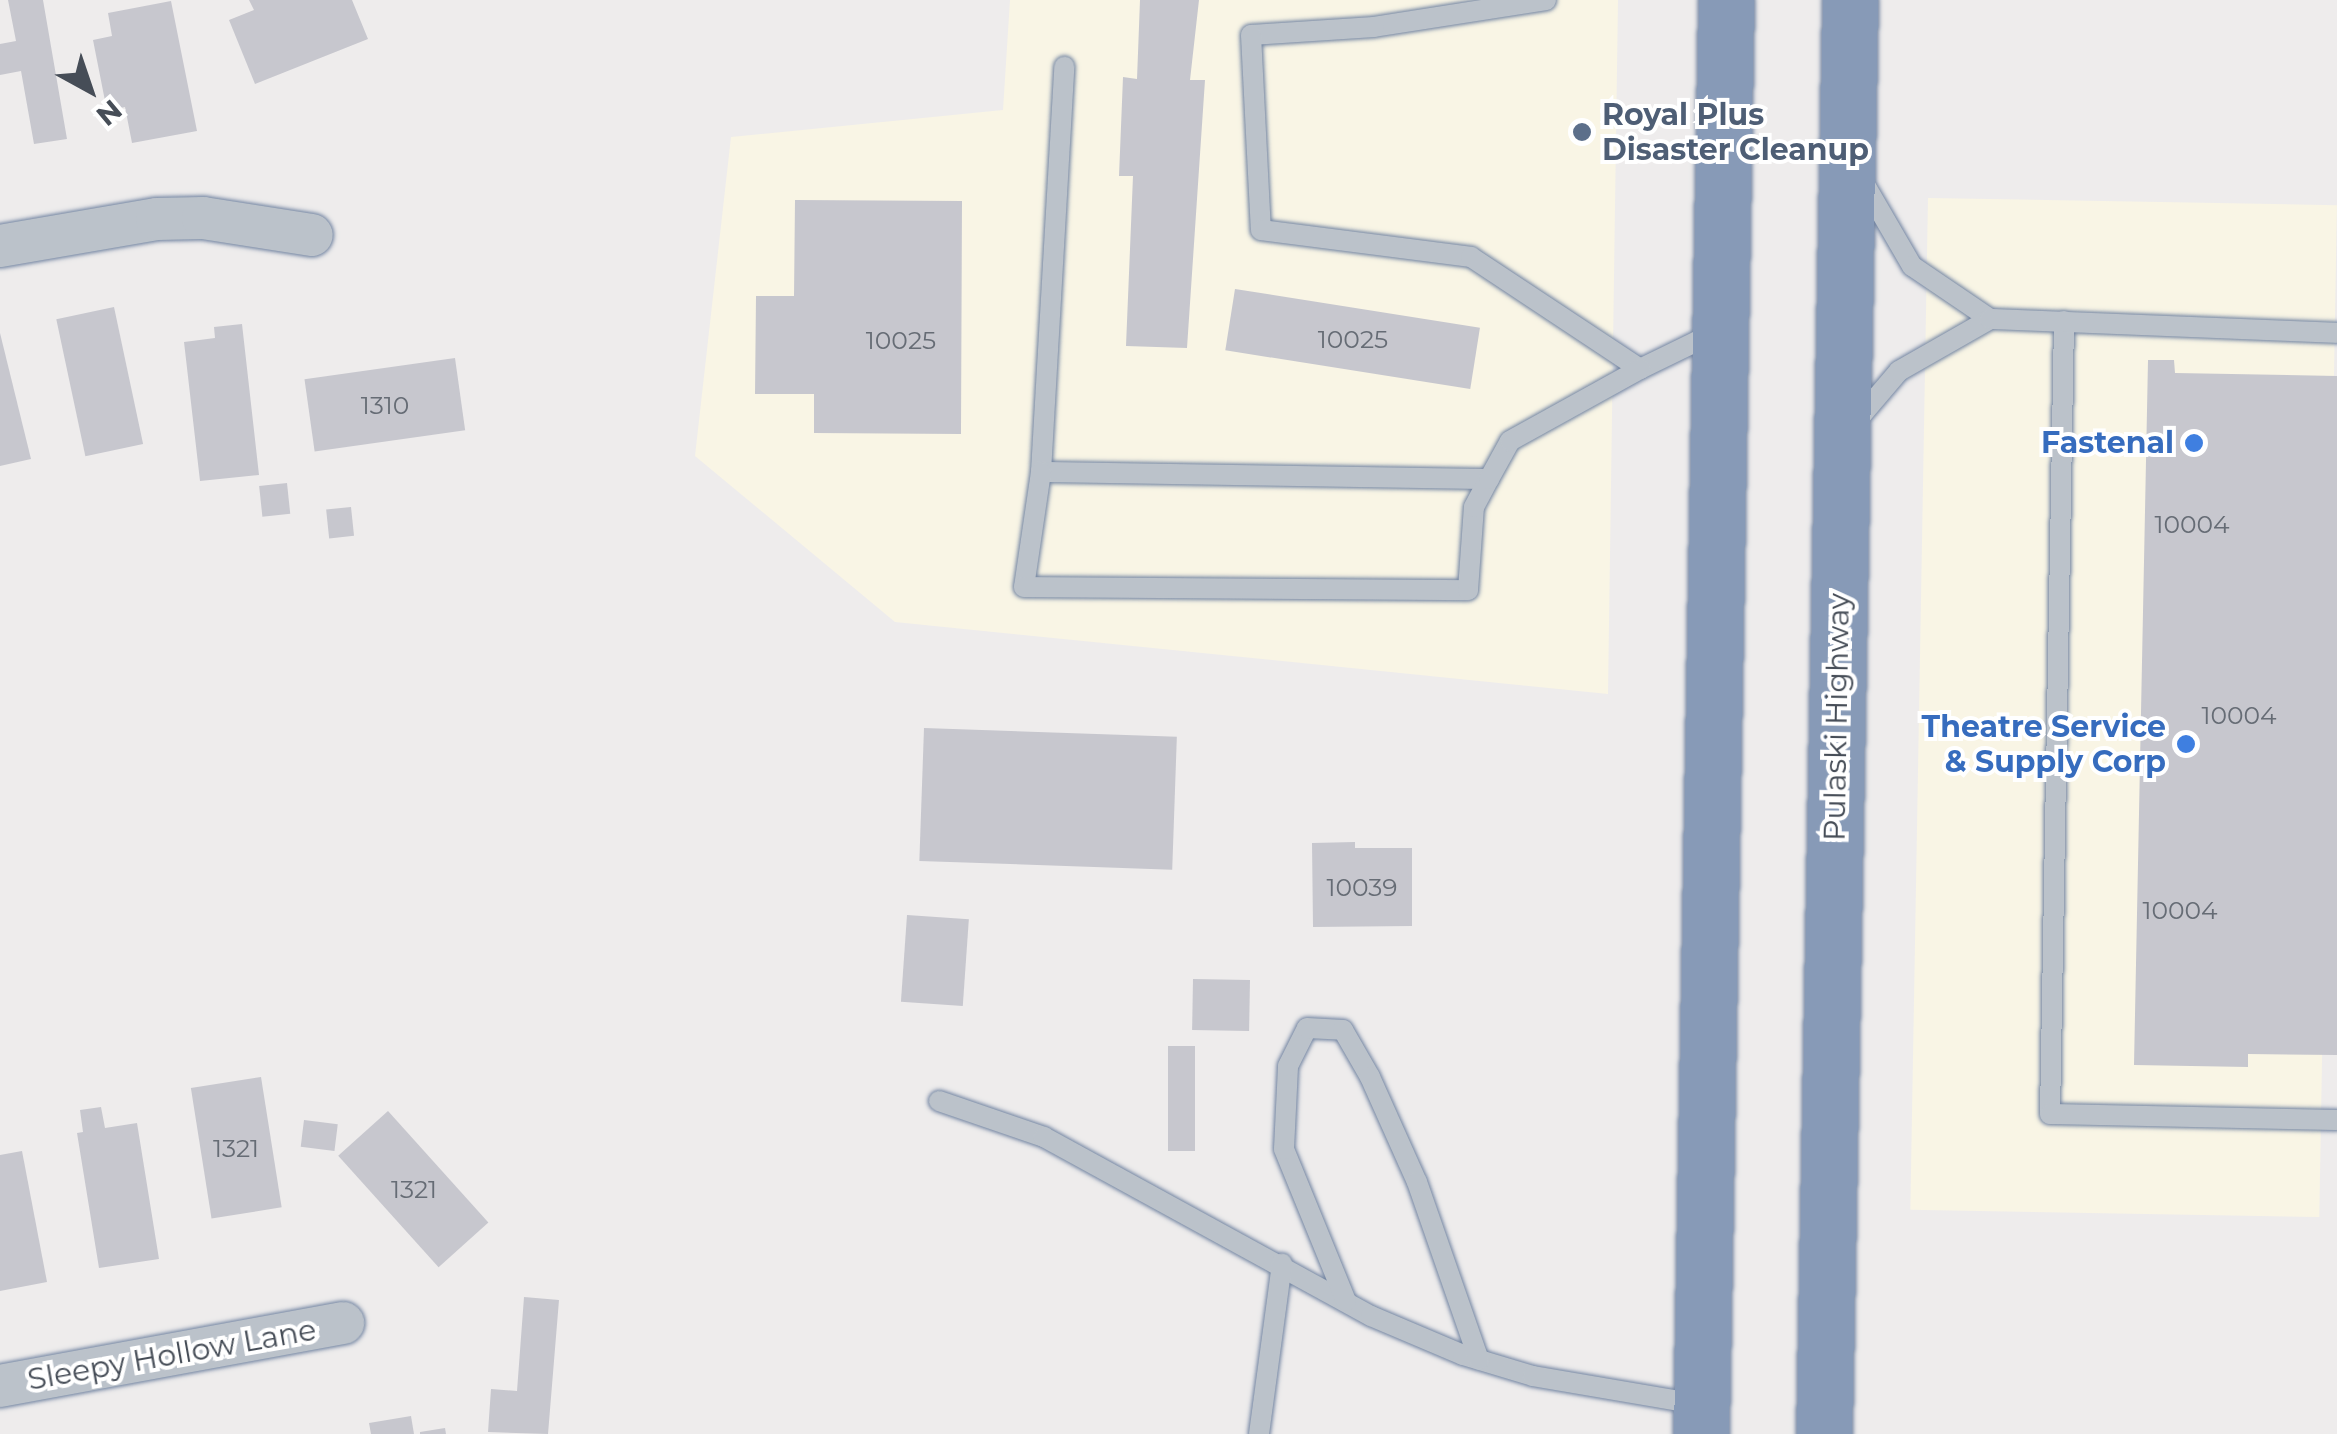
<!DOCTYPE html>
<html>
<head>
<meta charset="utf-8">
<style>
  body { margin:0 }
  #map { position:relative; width:2337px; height:1434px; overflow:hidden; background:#eeecec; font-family:Montserrat,sans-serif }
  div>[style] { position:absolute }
  .commercial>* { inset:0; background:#f9f5e5; transform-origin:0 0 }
  .building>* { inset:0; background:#c7c7ce; transform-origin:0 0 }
  .roads { filter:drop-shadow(0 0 2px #7385a2) drop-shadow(0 0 2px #7385a2) }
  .lane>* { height:20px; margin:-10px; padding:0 10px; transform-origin:10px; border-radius:10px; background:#bbc2ca }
  .street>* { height:42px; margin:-21px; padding:0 21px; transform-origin:21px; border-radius:21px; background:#bbc2ca }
  .highway>* { height:55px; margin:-27.5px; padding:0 27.5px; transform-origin:27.5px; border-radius:27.5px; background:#879ab7 }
  .dots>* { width:28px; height:28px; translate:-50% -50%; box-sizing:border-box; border:5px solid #fff; border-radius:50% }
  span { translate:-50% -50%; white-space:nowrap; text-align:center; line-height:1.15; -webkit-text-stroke:8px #fff; paint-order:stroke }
  .number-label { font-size:25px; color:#666c75 }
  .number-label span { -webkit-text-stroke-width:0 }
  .service-label { font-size:30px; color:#4e5e75; font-weight:700 }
  .left { translate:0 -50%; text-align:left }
  .shop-label { font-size:30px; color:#366cbe; font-weight:700 }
  .right { translate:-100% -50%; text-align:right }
  .street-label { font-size:30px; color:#464d57 }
  .north { position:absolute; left:40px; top:40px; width:100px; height:100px; -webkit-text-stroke:8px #fff; paint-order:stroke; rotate:140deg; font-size:28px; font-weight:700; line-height:40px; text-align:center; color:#464d57 }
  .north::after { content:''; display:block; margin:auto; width:35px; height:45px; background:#464d57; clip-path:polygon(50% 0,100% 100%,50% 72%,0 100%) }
</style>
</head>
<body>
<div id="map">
  <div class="commercial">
    <div style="clip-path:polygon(1010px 0,1618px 0,1608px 694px,895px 622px,695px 456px,731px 137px,1003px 110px)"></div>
    <div style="left:1928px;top:198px;width:409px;height:1012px;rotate:1deg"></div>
  </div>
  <div class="building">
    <div style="clip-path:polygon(8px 0,43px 0,67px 139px,34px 144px,21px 71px,0 75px,0 44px,16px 41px)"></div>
    <div style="clip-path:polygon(249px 0,352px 0,368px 39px,255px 84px,229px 20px,254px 10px)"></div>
    <div style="clip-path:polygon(1140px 0,1199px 0,1190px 80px,1205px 80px,1187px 348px,1126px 346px,1133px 176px,1119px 176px,1123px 77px,1137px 79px)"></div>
    <div style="clip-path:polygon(171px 1px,197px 131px,132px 143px,125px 107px,107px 111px,93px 40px,112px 36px,108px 13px)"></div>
    <div style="clip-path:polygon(795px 200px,962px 201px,961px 434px,814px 433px,814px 394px,755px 394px,756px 296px,794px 296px)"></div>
    <div style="left:1235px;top:289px;width:248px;height:62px;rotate:9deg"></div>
    <div style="left:114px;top:307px;width:140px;height:59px;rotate:78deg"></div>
    <div style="clip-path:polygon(242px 324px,259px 475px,200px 481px,184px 342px,215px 338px,214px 327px)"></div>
    <div style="clip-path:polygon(0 333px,31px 459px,0 466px)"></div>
    <div style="left:455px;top:358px;width:73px;height:152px;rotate:82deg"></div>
    <div style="clip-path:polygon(2148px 360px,2174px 360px,2175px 373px,2337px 376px,2337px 1055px,2248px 1054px,2248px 1067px,2134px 1065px)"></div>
    <div style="left:287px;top:483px;width:31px;height:28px;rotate:84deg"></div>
    <div style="left:351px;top:507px;width:29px;height:25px;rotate:84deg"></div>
    <div style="left:924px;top:728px;width:253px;height:133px;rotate:2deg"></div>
    <div style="clip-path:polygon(1355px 842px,1355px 848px,1412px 848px,1412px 926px,1313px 927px,1312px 843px)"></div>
    <div style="left:907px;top:915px;width:62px;height:87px;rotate:4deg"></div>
    <div style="left:1193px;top:979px;width:57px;height:51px;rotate:1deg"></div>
    <div style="left:1168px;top:1046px;width:27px;height:105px"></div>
    <div style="left:261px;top:1077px;width:132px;height:71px;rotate:81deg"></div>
    <div style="clip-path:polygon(101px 1107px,105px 1128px,137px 1123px,159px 1259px,99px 1268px,77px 1133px,83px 1132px,80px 1110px)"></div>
    <div style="left:388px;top:1111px;width:150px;height:67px;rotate:48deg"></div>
    <div style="left:304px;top:1120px;width:34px;height:27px;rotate:7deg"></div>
    <div style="clip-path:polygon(22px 1151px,47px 1282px,0 1291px,0 1155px)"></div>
    <div style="clip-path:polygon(524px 1297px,559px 1300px,548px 1434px,488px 1432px,491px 1389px,517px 1391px)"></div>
    <div style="clip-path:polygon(411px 1416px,414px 1434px,371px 1434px,369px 1423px)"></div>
    <div style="clip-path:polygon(445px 1428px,446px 1434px,420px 1434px,420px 1432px)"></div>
  </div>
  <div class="roads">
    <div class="lane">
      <div style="left:1546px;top:0;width:174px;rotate:171.1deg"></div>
      <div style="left:1374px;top:27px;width:123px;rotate:176.3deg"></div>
      <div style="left:1251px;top:35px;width:195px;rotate:87.1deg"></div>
      <div style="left:1261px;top:230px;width:212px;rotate:7.3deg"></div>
      <div style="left:1471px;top:257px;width:203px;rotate:33.5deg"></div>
      <div style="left:1640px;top:369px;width:85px;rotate:-26deg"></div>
      <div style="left:1865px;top:185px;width:94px;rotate:59.9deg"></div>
      <div style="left:1912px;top:266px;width:94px;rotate:34.2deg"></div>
      <div style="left:2064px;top:321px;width:793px;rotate:91.01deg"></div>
      <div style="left:2050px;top:1114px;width:287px;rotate:1.2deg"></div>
      <div style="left:1853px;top:425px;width:71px;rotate:-49.6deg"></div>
      <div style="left:1899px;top:371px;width:105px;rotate:-29.7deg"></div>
      <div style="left:1990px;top:319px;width:347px;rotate:2.3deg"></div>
      <div style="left:1041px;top:472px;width:406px;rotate:-86.7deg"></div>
      <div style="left:1489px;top:479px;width:448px;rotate:-179.1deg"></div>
      <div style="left:1041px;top:472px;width:116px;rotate:98.4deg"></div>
      <div style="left:1024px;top:587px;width:444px;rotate:0.4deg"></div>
      <div style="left:1468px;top:590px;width:83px;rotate:-85.9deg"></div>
      <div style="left:1474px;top:507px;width:32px;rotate:-62deg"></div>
      <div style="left:1489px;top:479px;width:43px;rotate:-61.1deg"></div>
      <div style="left:1510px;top:441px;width:149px;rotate:-29deg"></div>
      <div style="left:939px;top:1101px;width:111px;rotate:18.9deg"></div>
      <div style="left:1044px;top:1137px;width:373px;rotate:28.7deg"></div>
      <div style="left:1371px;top:1316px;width:100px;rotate:23deg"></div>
      <div style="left:1463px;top:1355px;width:73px;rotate:16.7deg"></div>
      <div style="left:1533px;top:1376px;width:166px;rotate:9.7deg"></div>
      <div style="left:1346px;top:1301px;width:164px;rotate:-112.2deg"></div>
      <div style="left:1284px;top:1149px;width:83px;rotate:-87.2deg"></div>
      <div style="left:1288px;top:1066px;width:42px;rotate:-63.4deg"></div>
      <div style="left:1307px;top:1028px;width:36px;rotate:3deg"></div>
      <div style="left:1343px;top:1030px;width:54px;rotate:60.1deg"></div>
      <div style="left:1370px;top:1077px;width:115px;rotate:65.9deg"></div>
      <div style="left:1417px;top:1182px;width:188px;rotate:70.8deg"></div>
      <div style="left:1259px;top:1434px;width:172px;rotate:-82.3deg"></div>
    </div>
    <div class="street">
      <div style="left:0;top:246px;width:159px;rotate:-9.8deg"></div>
      <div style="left:157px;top:219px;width:46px;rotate:-1.2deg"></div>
      <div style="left:203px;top:218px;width:110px;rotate:8.9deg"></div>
      <div style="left:0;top:1386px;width:349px;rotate:-10.4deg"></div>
    </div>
    <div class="highway">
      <div style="left:1701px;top:1434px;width:1434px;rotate:-89deg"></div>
      <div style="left:1824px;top:1434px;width:1434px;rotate:-88.96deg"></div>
    </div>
  </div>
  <div class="dots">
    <div style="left:1582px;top:132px;background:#5c6f8a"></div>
    <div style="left:2194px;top:443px;background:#3f7fe0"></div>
    <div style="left:2186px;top:744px;background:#3f7fe0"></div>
  </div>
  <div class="number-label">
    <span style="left:1353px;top:339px">10025</span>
    <span style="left:901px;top:340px">10025</span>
    <span style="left:385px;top:405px">1310</span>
    <span style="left:2192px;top:524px">10004</span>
    <span style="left:2239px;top:715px">10004</span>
    <span style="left:1362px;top:887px">10039</span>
    <span style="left:2180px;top:910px">10004</span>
    <span style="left:236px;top:1148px">1321</span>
    <span style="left:414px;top:1189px">1321</span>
  </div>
  <div class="service-label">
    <span class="left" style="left:1602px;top:132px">Royal Plus<br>Disaster Cleanup</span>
  </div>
  <div class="shop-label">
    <span class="right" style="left:2174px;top:443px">Fastenal</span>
    <span class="right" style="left:2166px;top:744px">Theatre Service<br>&amp; Supply Corp</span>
  </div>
  <div class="street-label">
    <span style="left:1837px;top:717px;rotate:-89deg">Pulaski Highway</span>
    <span style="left:172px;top:1355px;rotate:-10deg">Sleepy Hollow Lane</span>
  </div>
  <div class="north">N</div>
</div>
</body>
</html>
